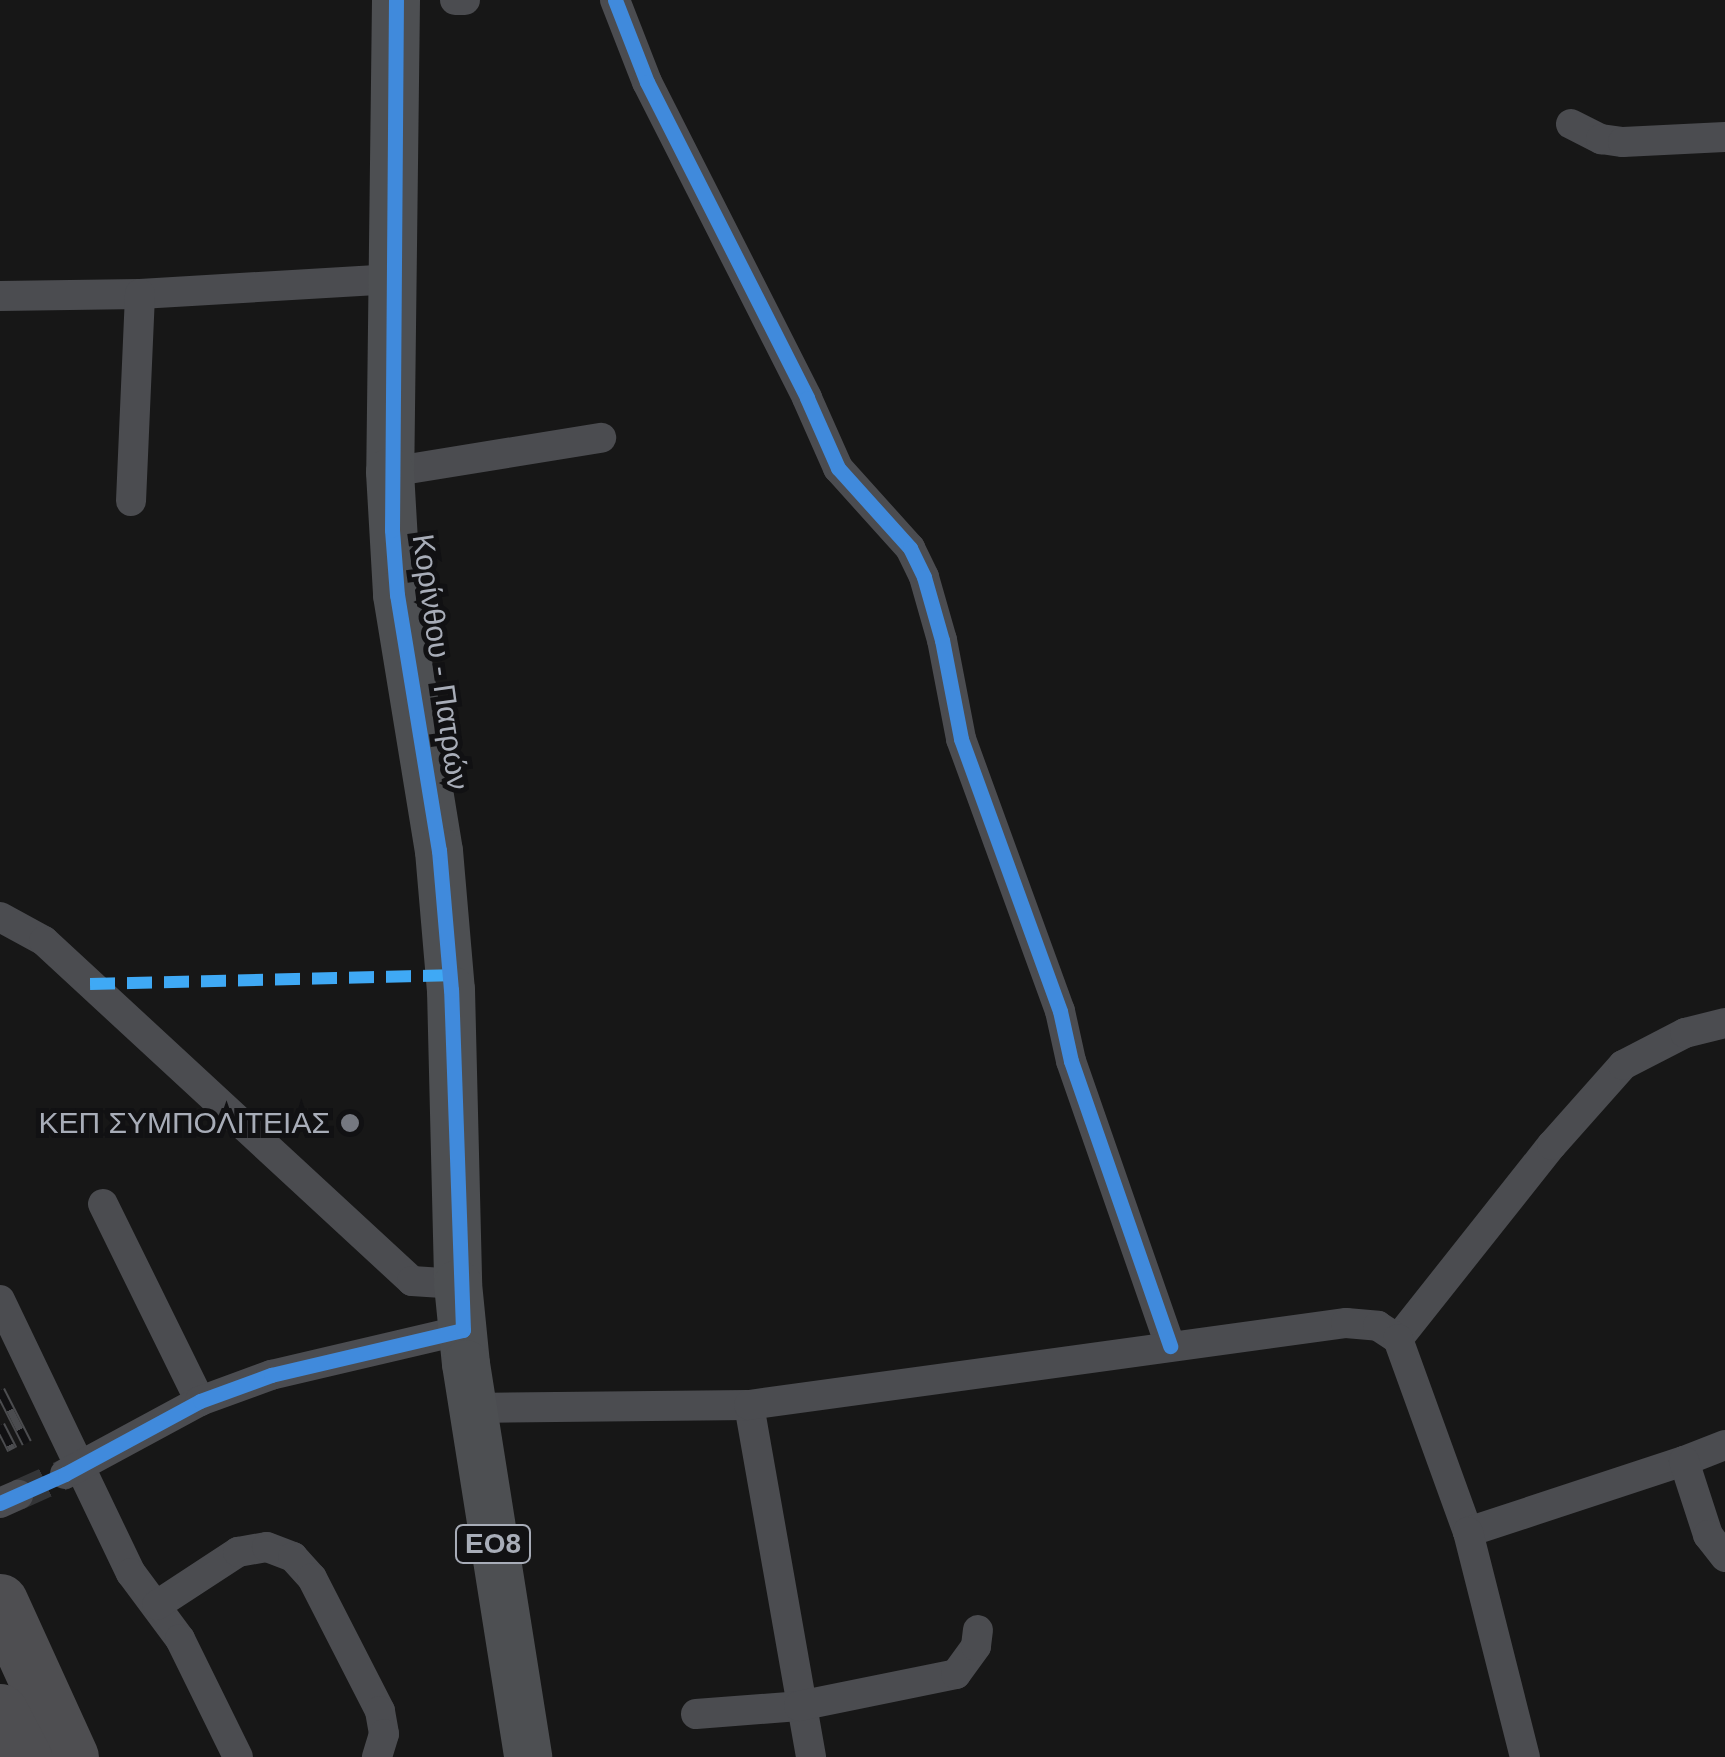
<!DOCTYPE html>
<html>
<head>
<meta charset="utf-8">
<style>
  body { margin:0 }
  #map { position:relative; width:1725px; height:1757px; overflow:hidden; background:#171717; font-family:Helvetica,sans-serif }
  div>[style] { position:absolute }
  .street-tunnel>* { height:30px; margin-top:-15px; transform-origin:0; background:repeating-linear-gradient(90deg,#343537 0 30px,transparent 0 45px) }
  .street>* { height:30px; margin:-15px; padding:0 15px; transform-origin:15px; border-radius:15px; background:#4b4c50 }
  .primary>* { height:48px; margin:-24px; padding:0 24px; transform-origin:24px; border-radius:24px; background:#4d4f52 }
  .highway>* { height:55px; margin:-27.5px; padding:0 27.5px; transform-origin:27.5px; border-radius:27.5px; background:#4e4e51 }
  .rail>* { height:11px; margin-top:-5.5px; transform-origin:0; background:repeating-linear-gradient(90deg,#111113 0 22px,#4b4c4f 0 44px); box-sizing:border-box; border-block:2px solid #4b4c4f }
  .quiet>* { height:12px; margin-top:-6px; transform-origin:0; background:repeating-linear-gradient(90deg,#3fa9f5 0 25px,transparent 0 37px) }
  .cycleway>* { height:15px; margin:-7.5px; padding:0 7.5px; transform-origin:7.5px; border-radius:7.5px; background:#408adc }
  .dots>* { width:28px; height:28px; translate:-50% -50%; box-sizing:border-box; border:5px solid #111113; border-radius:50% }
  span { translate:-50% -50%; white-space:nowrap; text-align:center; line-height:1.15; -webkit-text-stroke:10px #111113; paint-order:stroke }
  .shield-label span { padding:2px 8px; background:#111113; border:2px solid; border-radius:8px; -webkit-text-stroke-width:0 }
  .shield-label { font-size:28px; color:#a8adb8; font-weight:700 }
  .street-label { font-size:30px; color:#a8adb8 }
  .poi-label { font-size:30px; color:#a8adb8 }
  .right { translate:-100% -50%; text-align:right }
</style>
</head>
<body>
<div id="map">
  <div class="street-tunnel">
    <div style="left:18px;top:1495px;width:51px;rotate:-24.1deg"></div>
  </div>
  <div class="street">
    <div style="left:455px;top:0;width:10px"></div>
    <div style="left:615px;top:0;width:88px;rotate:68.7deg"></div>
    <div style="left:647px;top:82px;width:354px;rotate:63.1deg"></div>
    <div style="left:807px;top:398px;width:77px;rotate:66.1deg"></div>
    <div style="left:838px;top:468px;width:108px;rotate:48deg"></div>
    <div style="left:910px;top:548px;width:32px;rotate:64deg"></div>
    <div style="left:924px;top:577px;width:66px;rotate:74.1deg"></div>
    <div style="left:942px;top:640px;width:101px;rotate:79.1deg"></div>
    <div style="left:961px;top:739px;width:289px;rotate:70deg"></div>
    <div style="left:1060px;top:1011px;width:51px;rotate:77.6deg"></div>
    <div style="left:1071px;top:1061px;width:302px;rotate:70.8deg"></div>
    <div style="left:1571px;top:124px;width:34px;rotate:27deg"></div>
    <div style="left:1601px;top:139px;width:22px;rotate:8deg"></div>
    <div style="left:1623px;top:142px;width:102px;rotate:-2.8deg"></div>
    <div style="left:0;top:296px;width:140px;rotate:-0.8deg"></div>
    <div style="left:140px;top:294px;width:254px;rotate:-3.4deg"></div>
    <div style="left:390px;top:472px;width:214px;rotate:-9.2deg"></div>
    <div style="left:131px;top:501px;width:207px;rotate:-87.5deg"></div>
    <div style="left:0;top:917px;width:50px;rotate:28.6deg"></div>
    <div style="left:44px;top:941px;width:501px;rotate:42.74deg"></div>
    <div style="left:412px;top:1281px;width:46px;rotate:3.7deg"></div>
    <div style="left:103px;top:1204px;width:220px;rotate:63.8deg"></div>
    <div style="left:0;top:1300px;width:303px;rotate:64.4deg"></div>
    <div style="left:131px;top:1573px;width:82px;rotate:53.4deg"></div>
    <div style="left:180px;top:1639px;width:131px;rotate:63.8deg"></div>
    <div style="left:1398px;top:1339px;width:248px;rotate:-51.6deg"></div>
    <div style="left:1552px;top:1145px;width:107px;rotate:-48.4deg"></div>
    <div style="left:1623px;top:1065px;width:70px;rotate:-27.3deg"></div>
    <div style="left:1685px;top:1033px;width:41px;rotate:-14deg"></div>
    <div style="left:749px;top:1405px;width:357px;rotate:80deg"></div>
    <div style="left:471px;top:1408px;width:278px;rotate:-0.6deg"></div>
    <div style="left:749px;top:1405px;width:603px;rotate:-7.82deg"></div>
    <div style="left:1346px;top:1323px;width:32px;rotate:5deg"></div>
    <div style="left:1378px;top:1326px;width:24px;rotate:33deg"></div>
    <div style="left:1398px;top:1339px;width:205px;rotate:70.1deg"></div>
    <div style="left:1468px;top:1532px;width:227px;rotate:-18.2deg"></div>
    <div style="left:1725px;top:1445px;width:44px;rotate:158.7deg"></div>
    <div style="left:1684px;top:1461px;width:78px;rotate:72deg"></div>
    <div style="left:1708px;top:1535px;width:28px;rotate:52deg"></div>
    <div style="left:65px;top:1474px;width:153px;rotate:-28.4deg"></div>
    <div style="left:200px;top:1401px;width:76px;rotate:-20.1deg"></div>
    <div style="left:271px;top:1375px;width:197px;rotate:-13.2deg"></div>
    <div style="left:0;top:1503px;width:20px;rotate:-24deg"></div>
    <div style="left:1468px;top:1532px;width:232px;rotate:75.8deg"></div>
    <div style="left:157px;top:1605px;width:97px;rotate:-33.2deg"></div>
    <div style="left:238px;top:1552px;width:29px;rotate:-10deg"></div>
    <div style="left:267px;top:1547px;width:28px;rotate:21deg"></div>
    <div style="left:293px;top:1557px;width:28px;rotate:48deg"></div>
    <div style="left:312px;top:1578px;width:149px;rotate:62.9deg"></div>
    <div style="left:380px;top:1711px;width:23px;rotate:80deg"></div>
    <div style="left:384px;top:1734px;width:24px;rotate:107deg"></div>
    <div style="left:696px;top:1714px;width:103px;rotate:-4.4deg"></div>
    <div style="left:799px;top:1706px;width:160px;rotate:-11.5deg"></div>
    <div style="left:956px;top:1674px;width:34px;rotate:-54deg"></div>
    <div style="left:976px;top:1646px;width:16px;rotate:-83deg"></div>
  </div>
  <div class="primary">
    <div style="left:396px;top:0;width:472px;rotate:90.7deg"></div>
    <div style="left:390px;top:472px;width:123px;rotate:86.7deg"></div>
    <div style="left:397px;top:595px;width:259px;rotate:80.7deg"></div>
    <div style="left:439px;top:851px;width:140px;rotate:85.1deg"></div>
    <div style="left:451px;top:990px;width:294px;rotate:88.6deg"></div>
    <div style="left:458px;top:1284px;width:80px;rotate:84.3deg"></div>
    <div style="left:466px;top:1364px;width:398px;rotate:81deg"></div>
  </div>
  <div class="highway">
    <div style="left:0;top:1601px;width:171px;rotate:65.5deg"></div>
    <div style="left:0;top:1711px;width:52px;rotate:62.4deg"></div>
  </div>
  <div class="rail">
    <div style="left:0;top:1390px;width:59px;rotate:63deg"></div>
    <div style="left:0;top:1425px;width:27px;rotate:63deg"></div>
  </div>
  <div class="quiet">
    <div style="left:90px;top:984px;width:359px;rotate:-1.4deg"></div>
  </div>
  <div class="cycleway">
    <div style="left:615px;top:0;width:88px;rotate:68.7deg"></div>
    <div style="left:647px;top:82px;width:354px;rotate:63.1deg"></div>
    <div style="left:807px;top:398px;width:77px;rotate:66.1deg"></div>
    <div style="left:838px;top:468px;width:108px;rotate:48deg"></div>
    <div style="left:910px;top:548px;width:32px;rotate:64deg"></div>
    <div style="left:924px;top:577px;width:66px;rotate:74.1deg"></div>
    <div style="left:942px;top:640px;width:101px;rotate:79.1deg"></div>
    <div style="left:961px;top:739px;width:289px;rotate:70deg"></div>
    <div style="left:1060px;top:1011px;width:51px;rotate:77.6deg"></div>
    <div style="left:1071px;top:1061px;width:302px;rotate:70.8deg"></div>
    <div style="left:0;top:1503px;width:71px;rotate:-24deg"></div>
    <div style="left:65px;top:1474px;width:153px;rotate:-28.4deg"></div>
    <div style="left:200px;top:1401px;width:76px;rotate:-20.1deg"></div>
    <div style="left:271px;top:1375px;width:197px;rotate:-13.2deg"></div>
    <div style="left:463px;top:1330px;width:340px;rotate:-92deg"></div>
    <div style="left:451px;top:990px;width:140px;rotate:-94.9deg"></div>
    <div style="left:439px;top:851px;width:259px;rotate:-99.3deg"></div>
    <div style="left:397px;top:595px;width:65px;rotate:-94.4deg"></div>
    <div style="left:392px;top:530px;width:530px;rotate:-89.57deg"></div>
  </div>
  <div class="dots">
    <div style="left:350px;top:1123px;background:#757880"></div>
  </div>
  <div class="shield-label">
    <span style="left:493px;top:1544px">ΕΟ8</span>
  </div>
  <div class="street-label">
    <span style="left:440px;top:662px;rotate:82deg">Κορίνθου - Πατρών</span>
  </div>
  <div class="poi-label">
    <span class="right" style="left:330px;top:1123px">ΚΕΠ ΣΥΜΠΟΛΙΤΕΙΑΣ</span>
  </div>
</div>
</body>
</html>
